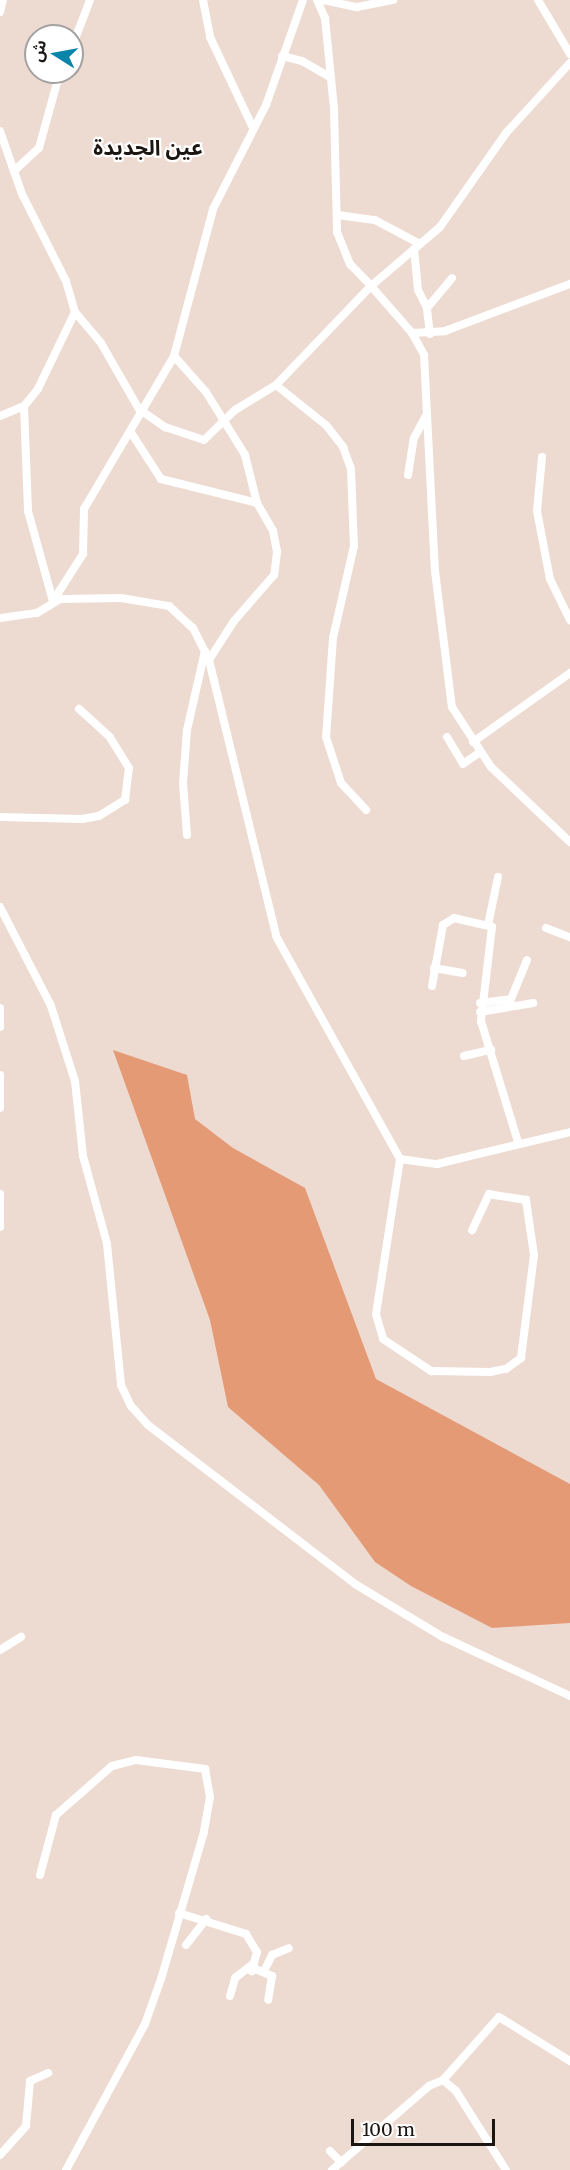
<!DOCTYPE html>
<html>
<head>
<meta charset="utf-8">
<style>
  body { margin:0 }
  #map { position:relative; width:570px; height:2170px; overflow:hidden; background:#eddad1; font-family:Merriweather,"Noto Sans Arabic",serif }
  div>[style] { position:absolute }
  .green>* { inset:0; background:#e59a76 }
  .street>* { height:8px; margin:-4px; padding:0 4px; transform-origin:4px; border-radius:4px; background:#fff }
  span { translate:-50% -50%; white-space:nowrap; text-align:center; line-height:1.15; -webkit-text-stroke:4.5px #fff; paint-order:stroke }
  .quarter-label { font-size:21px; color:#1c1613; font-weight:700 }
  .north { position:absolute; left:24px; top:24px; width:60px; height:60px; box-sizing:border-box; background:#fff; border:2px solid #a4a2a1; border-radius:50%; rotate:281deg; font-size:16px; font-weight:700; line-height:24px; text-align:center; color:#1c1613 }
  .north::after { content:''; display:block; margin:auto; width:21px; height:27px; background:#0a85a9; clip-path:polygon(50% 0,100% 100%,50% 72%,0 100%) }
  .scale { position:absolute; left:351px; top:2119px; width:144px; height:27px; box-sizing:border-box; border:3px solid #1c1613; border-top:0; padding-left:8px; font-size:18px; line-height:21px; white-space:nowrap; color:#1c1613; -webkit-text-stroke:4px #fff; paint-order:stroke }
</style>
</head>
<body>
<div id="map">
  <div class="green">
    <div style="clip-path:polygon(113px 1050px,187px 1075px,195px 1119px,233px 1148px,305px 1188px,376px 1379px,570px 1484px,570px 1623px,492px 1628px,411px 1586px,375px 1562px,319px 1485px,228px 1407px,210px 1320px)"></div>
  </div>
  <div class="street">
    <div style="left:203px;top:0;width:38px;rotate:79deg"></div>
    <div style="left:210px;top:37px;width:98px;rotate:64.7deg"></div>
    <div style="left:317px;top:0;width:20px;rotate:66deg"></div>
    <div style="left:325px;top:18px;width:90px;rotate:84.3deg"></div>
    <div style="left:334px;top:108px;width:124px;rotate:88.6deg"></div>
    <div style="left:337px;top:232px;width:35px;rotate:68deg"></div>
    <div style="left:350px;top:264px;width:30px;rotate:46deg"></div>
    <div style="left:371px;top:286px;width:91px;rotate:-40.5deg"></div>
    <div style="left:440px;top:227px;width:115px;rotate:-54.9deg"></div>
    <div style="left:506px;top:133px;width:95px;rotate:-47.6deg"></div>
    <div style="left:323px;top:0;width:35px;rotate:12deg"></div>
    <div style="left:357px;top:7px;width:37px;rotate:-11deg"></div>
    <div style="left:538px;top:0;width:63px;rotate:59.3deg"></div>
    <div style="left:0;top:12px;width:12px;rotate:-76deg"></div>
    <div style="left:72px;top:47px;width:50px;rotate:-69deg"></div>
    <div style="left:282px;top:56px;width:21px;rotate:14deg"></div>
    <div style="left:302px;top:61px;width:30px;rotate:30deg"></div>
    <div style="left:0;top:131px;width:67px;rotate:70.8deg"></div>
    <div style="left:22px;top:194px;width:97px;rotate:63.2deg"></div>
    <div style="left:66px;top:281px;width:32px;rotate:74deg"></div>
    <div style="left:75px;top:312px;width:85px;rotate:115.7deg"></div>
    <div style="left:38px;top:389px;width:22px;rotate:129deg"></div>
    <div style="left:24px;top:406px;width:26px;rotate:157deg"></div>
    <div style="left:14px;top:171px;width:34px;rotate:-43deg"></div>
    <div style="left:39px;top:148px;width:79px;rotate:-74.6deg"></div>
    <div style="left:338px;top:215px;width:37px;rotate:8deg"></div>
    <div style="left:375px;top:220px;width:51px;rotate:28.1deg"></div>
    <div style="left:414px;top:249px;width:41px;rotate:84.4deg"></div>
    <div style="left:418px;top:290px;width:20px;rotate:63deg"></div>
    <div style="left:75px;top:312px;width:40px;rotate:50deg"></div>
    <div style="left:101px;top:343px;width:76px;rotate:60.1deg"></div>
    <div style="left:139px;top:409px;width:32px;rotate:35deg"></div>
    <div style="left:165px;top:427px;width:41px;rotate:18.4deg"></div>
    <div style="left:204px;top:440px;width:43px;rotate:-44.1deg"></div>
    <div style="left:235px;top:410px;width:48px;rotate:-31.4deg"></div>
    <div style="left:276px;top:385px;width:137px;rotate:-46.2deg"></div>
    <div style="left:371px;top:286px;width:62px;rotate:48.9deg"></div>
    <div style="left:412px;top:333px;width:25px;rotate:61deg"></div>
    <div style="left:424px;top:355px;width:216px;rotate:87.1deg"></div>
    <div style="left:435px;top:571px;width:137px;rotate:82.9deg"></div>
    <div style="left:452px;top:707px;width:72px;rotate:57deg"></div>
    <div style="left:491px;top:767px;width:109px;rotate:43.5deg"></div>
    <div style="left:412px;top:333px;width:33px;rotate:-3deg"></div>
    <div style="left:445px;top:331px;width:134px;rotate:-20.6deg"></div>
    <div style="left:430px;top:334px;width:26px;rotate:-97deg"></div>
    <div style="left:427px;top:308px;width:39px;rotate:-50deg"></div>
    <div style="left:174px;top:356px;width:48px;rotate:48.4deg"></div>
    <div style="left:206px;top:392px;width:74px;rotate:58.2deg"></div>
    <div style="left:245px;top:455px;width:49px;rotate:76deg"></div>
    <div style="left:257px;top:503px;width:32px;rotate:60deg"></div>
    <div style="left:273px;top:531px;width:21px;rotate:79deg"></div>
    <div style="left:277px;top:552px;width:23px;rotate:97deg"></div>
    <div style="left:274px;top:575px;width:61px;rotate:131deg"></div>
    <div style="left:234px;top:621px;width:46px;rotate:122.7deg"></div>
    <div style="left:276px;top:385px;width:64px;rotate:38.7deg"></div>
    <div style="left:326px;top:425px;width:28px;rotate:52deg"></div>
    <div style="left:343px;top:447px;width:23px;rotate:70deg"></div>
    <div style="left:351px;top:469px;width:77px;rotate:87.8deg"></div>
    <div style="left:354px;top:546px;width:94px;rotate:102.9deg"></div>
    <div style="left:333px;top:638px;width:99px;rotate:94deg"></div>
    <div style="left:326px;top:737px;width:48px;rotate:71.9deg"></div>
    <div style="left:341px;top:783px;width:37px;rotate:47deg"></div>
    <div style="left:24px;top:406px;width:105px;rotate:87.8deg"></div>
    <div style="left:28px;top:511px;width:93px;rotate:74.5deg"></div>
    <div style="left:130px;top:431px;width:57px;rotate:57.1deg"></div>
    <div style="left:161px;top:479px;width:99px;rotate:14deg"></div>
    <div style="left:542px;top:457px;width:54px;rotate:95.3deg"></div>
    <div style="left:537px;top:511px;width:69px;rotate:79.2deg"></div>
    <div style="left:550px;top:579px;width:46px;rotate:64deg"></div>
    <div style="left:408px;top:475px;width:37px;rotate:-81deg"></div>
    <div style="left:414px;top:438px;width:26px;rotate:-62deg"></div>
    <div style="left:53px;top:601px;width:56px;rotate:-57.4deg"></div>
    <div style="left:83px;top:554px;width:45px;rotate:-88.7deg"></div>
    <div style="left:84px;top:509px;width:178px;rotate:-59.5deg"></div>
    <div style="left:174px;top:356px;width:152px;rotate:-75.1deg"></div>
    <div style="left:213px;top:209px;width:117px;rotate:-63deg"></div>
    <div style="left:266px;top:105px;width:111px;rotate:-70.6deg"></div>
    <div style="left:0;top:618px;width:37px;rotate:-8deg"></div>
    <div style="left:37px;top:613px;width:27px;rotate:-31deg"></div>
    <div style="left:60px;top:599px;width:61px;rotate:-0.9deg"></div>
    <div style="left:121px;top:598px;width:49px;rotate:9.5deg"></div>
    <div style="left:169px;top:606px;width:33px;rotate:43deg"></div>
    <div style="left:193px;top:628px;width:36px;rotate:63deg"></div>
    <div style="left:209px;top:660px;width:286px;rotate:76.3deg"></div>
    <div style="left:277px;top:938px;width:253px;rotate:60.9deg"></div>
    <div style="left:400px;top:1159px;width:37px;rotate:8deg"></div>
    <div style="left:437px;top:1164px;width:137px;rotate:-13.5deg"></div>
    <div style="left:447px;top:737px;width:31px;rotate:59deg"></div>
    <div style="left:463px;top:764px;width:21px;rotate:-35deg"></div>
    <div style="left:473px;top:742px;width:119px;rotate:-35.4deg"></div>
    <div style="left:0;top:817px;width:82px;rotate:1.4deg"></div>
    <div style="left:82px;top:819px;width:17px;rotate:-10deg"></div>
    <div style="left:99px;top:816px;width:31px;rotate:-32deg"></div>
    <div style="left:125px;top:800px;width:32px;rotate:-83deg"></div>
    <div style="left:129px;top:768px;width:36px;rotate:-122deg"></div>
    <div style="left:110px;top:737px;width:42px;rotate:-137.9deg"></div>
    <div style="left:187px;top:835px;width:52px;rotate:-94.4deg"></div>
    <div style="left:183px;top:783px;width:53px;rotate:-85.7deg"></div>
    <div style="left:187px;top:730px;width:81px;rotate:-77.2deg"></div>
    <div style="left:0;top:907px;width:111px;rotate:62.7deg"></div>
    <div style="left:51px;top:1006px;width:79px;rotate:72.3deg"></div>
    <div style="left:75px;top:1081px;width:75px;rotate:83.9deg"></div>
    <div style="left:83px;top:1156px;width:91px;rotate:74.7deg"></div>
    <div style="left:107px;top:1244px;width:142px;rotate:84.3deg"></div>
    <div style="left:121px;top:1385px;width:23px;rotate:65deg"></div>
    <div style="left:131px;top:1406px;width:25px;rotate:48deg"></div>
    <div style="left:148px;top:1425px;width:261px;rotate:37.5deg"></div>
    <div style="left:355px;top:1584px;width:103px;rotate:31.1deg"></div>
    <div style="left:443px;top:1637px;width:140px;rotate:24.9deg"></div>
    <div style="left:488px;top:925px;width:49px;rotate:-78.2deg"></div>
    <div style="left:546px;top:928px;width:26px;rotate:21deg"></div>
    <div style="left:434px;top:968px;width:29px;rotate:10deg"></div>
    <div style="left:432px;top:986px;width:62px;rotate:-79.8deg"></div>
    <div style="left:443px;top:925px;width:13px;rotate:-32deg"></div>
    <div style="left:454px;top:918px;width:39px;rotate:13deg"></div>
    <div style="left:492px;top:927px;width:95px;rotate:96.7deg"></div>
    <div style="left:481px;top:1021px;width:127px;rotate:73deg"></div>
    <div style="left:480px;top:1003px;width:31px;rotate:-7deg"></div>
    <div style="left:511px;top:999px;width:42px;rotate:-67.7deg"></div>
    <div style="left:0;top:1008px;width:19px;rotate:90deg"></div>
    <div style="left:480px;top:1012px;width:54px;rotate:-9.6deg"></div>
    <div style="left:464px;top:1056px;width:28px;rotate:-13deg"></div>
    <div style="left:0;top:1075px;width:33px;rotate:90deg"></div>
    <div style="left:400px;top:1159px;width:157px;rotate:98.8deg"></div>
    <div style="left:376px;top:1314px;width:26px;rotate:74deg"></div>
    <div style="left:383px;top:1339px;width:58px;rotate:33.7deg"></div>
    <div style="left:431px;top:1371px;width:59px;rotate:1deg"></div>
    <div style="left:490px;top:1372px;width:16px;rotate:-11deg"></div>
    <div style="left:506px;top:1369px;width:19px;rotate:-36deg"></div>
    <div style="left:521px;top:1358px;width:104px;rotate:-82.8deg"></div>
    <div style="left:534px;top:1255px;width:56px;rotate:-98.3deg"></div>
    <div style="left:526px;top:1200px;width:37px;rotate:-171deg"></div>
    <div style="left:489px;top:1194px;width:40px;rotate:115deg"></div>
    <div style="left:0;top:1194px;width:33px;rotate:90deg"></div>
    <div style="left:0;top:1650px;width:25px;rotate:-32deg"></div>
    <div style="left:40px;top:1875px;width:62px;rotate:-75.1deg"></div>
    <div style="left:56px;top:1815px;width:74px;rotate:-41.2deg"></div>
    <div style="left:112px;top:1766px;width:25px;rotate:-14deg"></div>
    <div style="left:136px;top:1760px;width:70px;rotate:7.4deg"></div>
    <div style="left:205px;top:1769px;width:28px;rotate:80deg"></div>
    <div style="left:210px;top:1797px;width:36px;rotate:100deg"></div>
    <div style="left:204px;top:1832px;width:153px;rotate:106.3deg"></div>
    <div style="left:161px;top:1979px;width:48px;rotate:109.6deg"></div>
    <div style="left:145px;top:2024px;width:166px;rotate:118.4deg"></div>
    <div style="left:179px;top:1913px;width:70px;rotate:17.4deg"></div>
    <div style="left:246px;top:1934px;width:21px;rotate:59deg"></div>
    <div style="left:257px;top:1952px;width:20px;rotate:105deg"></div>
    <div style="left:186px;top:1945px;width:33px;rotate:-52deg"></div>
    <div style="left:253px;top:1968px;width:21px;rotate:23deg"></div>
    <div style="left:272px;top:1976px;width:24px;rotate:99deg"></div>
    <div style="left:264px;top:1971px;width:18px;rotate:-63deg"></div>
    <div style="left:272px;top:1955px;width:18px;rotate:-22deg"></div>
    <div style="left:230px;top:1996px;width:19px;rotate:-74deg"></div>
    <div style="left:235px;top:1978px;width:24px;rotate:-38deg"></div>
    <div style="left:443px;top:2080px;width:84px;rotate:-48.4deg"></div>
    <div style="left:499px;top:2017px;width:84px;rotate:31.8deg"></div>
    <div style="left:330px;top:2151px;width:16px;rotate:45deg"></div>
    <div style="left:0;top:2155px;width:39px;rotate:-48deg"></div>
    <div style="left:26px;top:2126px;width:45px;rotate:-84.9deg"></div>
    <div style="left:30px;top:2081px;width:20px;rotate:-24deg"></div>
    <div style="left:332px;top:2170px;width:128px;rotate:-40.9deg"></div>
    <div style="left:429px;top:2086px;width:15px;rotate:-23deg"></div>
    <div style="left:443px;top:2080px;width:17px;rotate:40deg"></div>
    <div style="left:456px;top:2091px;width:93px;rotate:57.7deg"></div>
  </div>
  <div class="quarter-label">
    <span style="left:148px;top:148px">عين الجديدة</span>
  </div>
  <div class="north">ش</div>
  <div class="scale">100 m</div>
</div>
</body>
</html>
